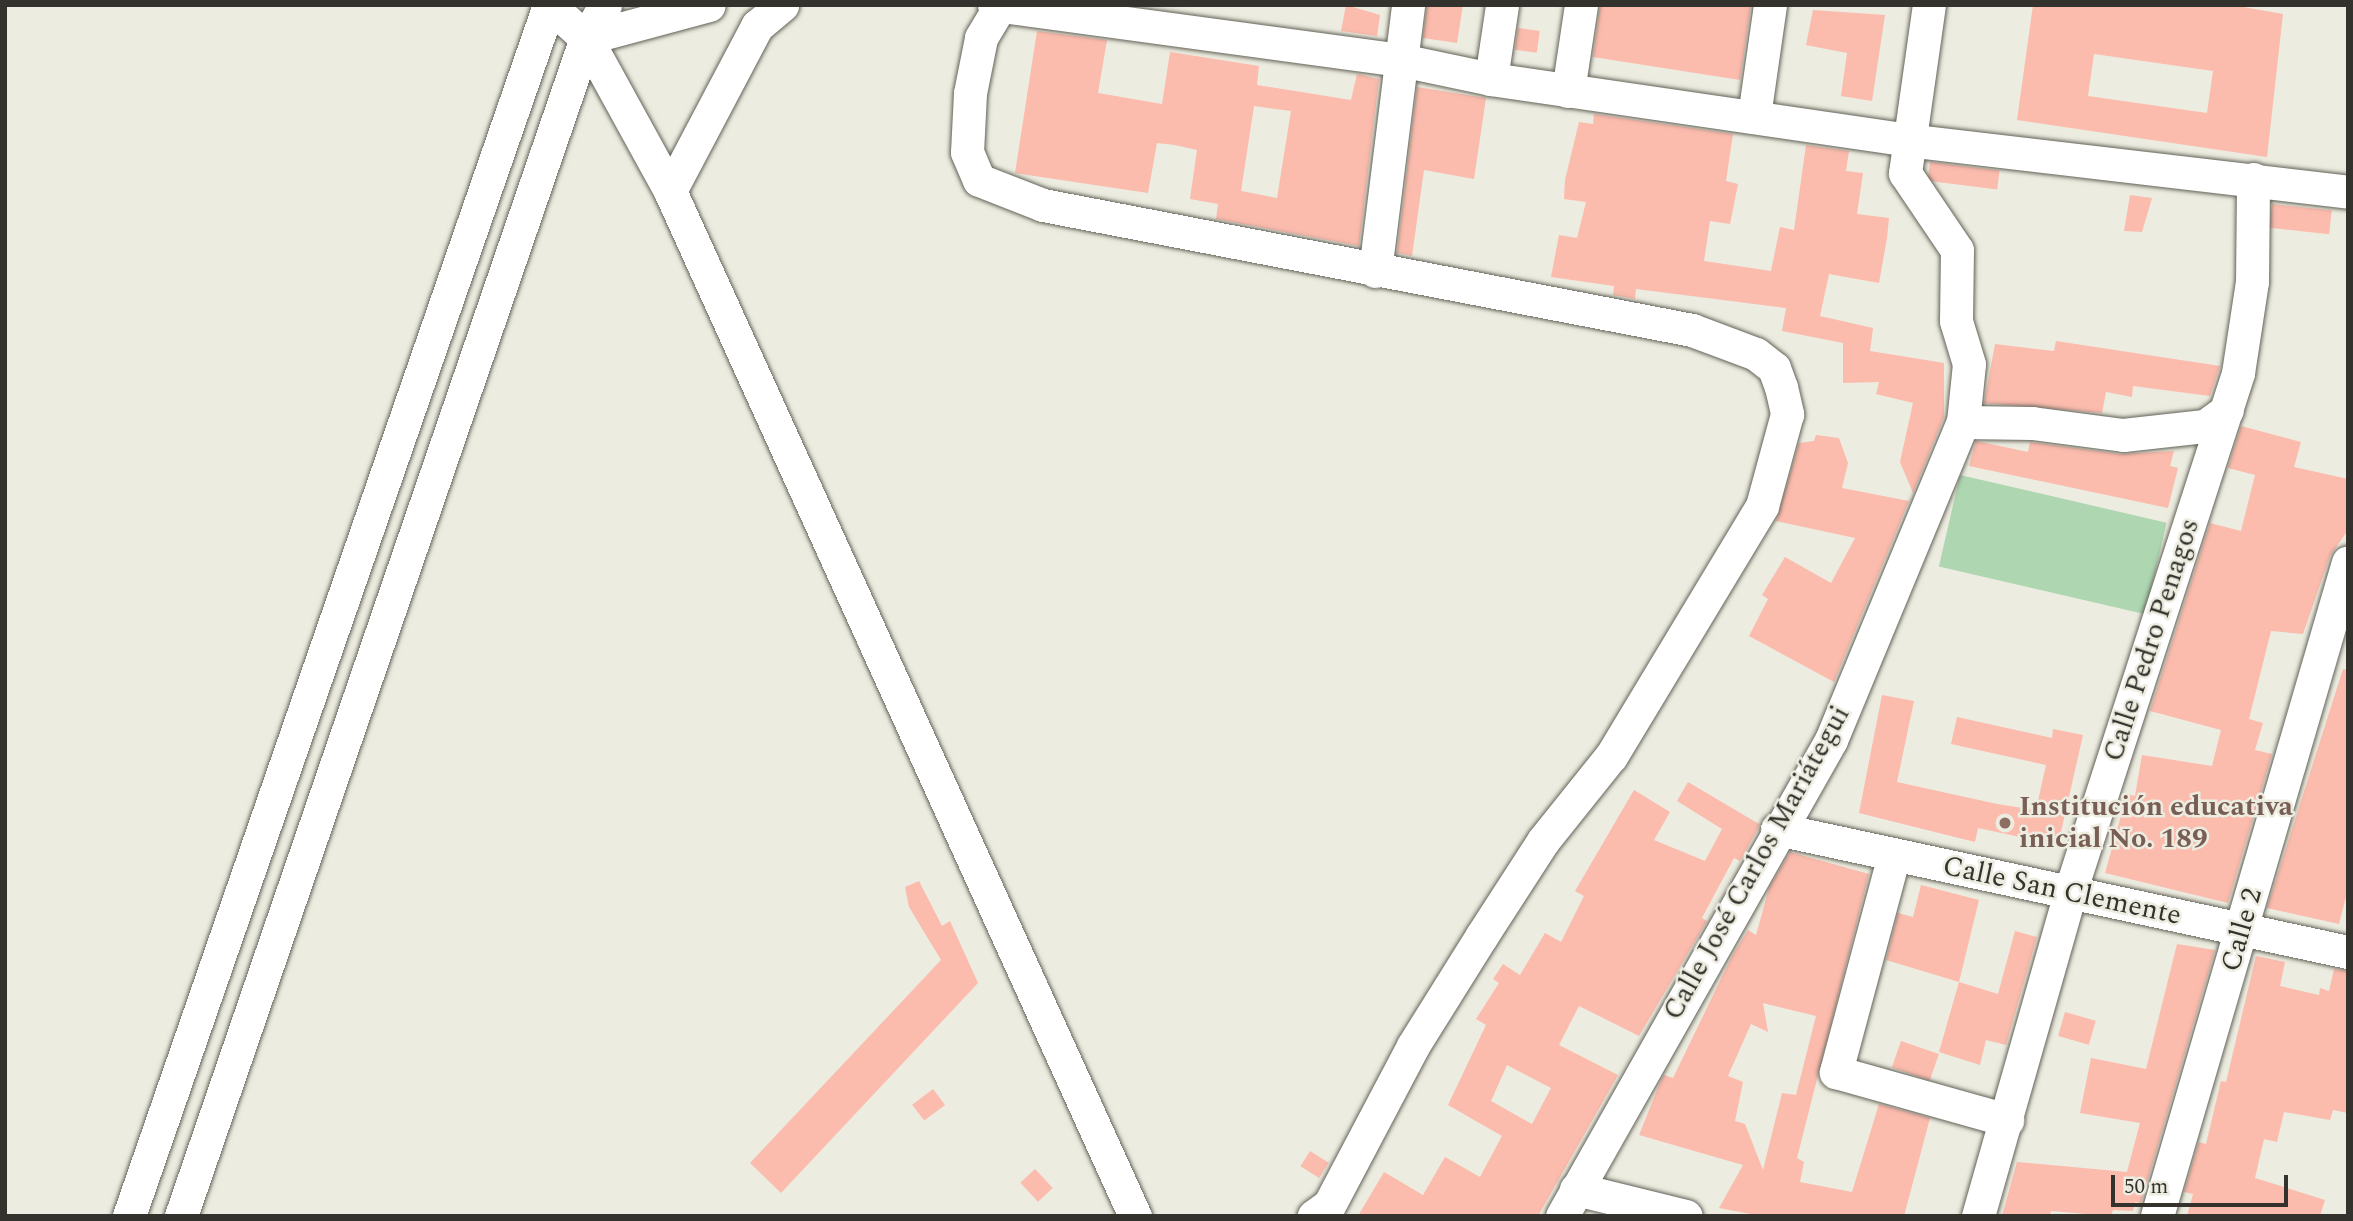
<!DOCTYPE html>
<html>
<head>
<meta charset="utf-8">
<style>
  body { margin:0 }
  #map { position:relative; width:2353px; height:1221px; overflow:hidden; background:#edece0; font-family:Spectral,serif }
  div>[style] { position:absolute }
  .green>* { inset:0; background:#add6b1; transform-origin:0 0 }
  .building>* { inset:0; background:#fbbbad; transform-origin:0 0 }
  .roads { filter:drop-shadow(0 0 2px #636258) drop-shadow(0 0 2px #636258) }
  .minor>* { height:33px; margin:-16.5px; padding:0 16.5px; transform-origin:16.5px; border-radius:16.5px; background:#fff }
  .dots>* { width:19px; height:19px; translate:-50% -50%; box-sizing:border-box; border:4px solid #edece0; border-radius:50% }
  span { translate:-50% -50%; white-space:nowrap; text-align:center; line-height:1.15; -webkit-text-stroke:5px #edece0; paint-order:stroke }
  .street-label { font-size:28px; color:#33322d }
  .education-label { font-size:28px; color:#785e54; font-weight:700 }
  .left { translate:0 -50%; text-align:left }
  .frame { position:absolute; inset:0; border:7px solid #33322d; pointer-events:none }
  .scale { position:absolute; left:2111px; top:1175px; width:177px; height:32px; box-sizing:border-box; border:4px solid #33322d; border-top:0; padding-left:9px; font-size:21px; line-height:24px; white-space:nowrap; color:#33322d; -webkit-text-stroke:5px #edece0; paint-order:stroke }
</style>
</head>
<body>
<div id="map">
  <div class="green">
    <div style="left:1960px;top:475px;width:212px;height:94px;rotate:13deg"></div>
  </div>
  <div class="building">
    <div style="clip-path:polygon(1346px 5px,1380px 15px,1377px 36px,1341px 31px)"></div>
    <div style="clip-path:polygon(1427px 5px,1463px 5px,1457px 43px,1423px 38px)"></div>
    <div style="clip-path:polygon(1600px 5px,1751px 5px,1740px 80px,1593px 57px)"></div>
    <div style="clip-path:polygon(evenodd,2033px 5px,2232px 5px,2283px 14px,2267px 157px,2017px 120px,2033px 5px,2094px 54px,2213px 71px,2207px 113px,2088px 96px,2094px 54px)"></div>
    <div style="clip-path:polygon(1813px 10px,1885px 15px,1872px 101px,1841px 96px,1847px 53px,1806px 45px)"></div>
    <div style="left:1518px;top:28px;width:22px;height:22px;rotate:8deg"></div>
    <div style="clip-path:polygon(evenodd,1037px 31px,1107px 40px,1098px 93px,1162px 104px,1170px 52px,1259px 66px,1257px 85px,1351px 100px,1357px 74px,1379px 79px,1359px 246px,1216px 219px,1218px 204px,1190px 199px,1197px 150px,1175px 145px,1157px 143px,1148px 193px,1015px 173px,1037px 31px,1254px 106px,1291px 111px,1277px 198px,1241px 191px,1254px 106px)"></div>
    <div style="clip-path:polygon(1417px 87px,1486px 98px,1474px 179px,1424px 170px,1412px 256px,1397px 253px)"></div>
    <div style="clip-path:polygon(1594px 114px,1733px 134px,1726px 181px,1738px 184px,1730px 224px,1710px 221px,1704px 261px,1771px 271px,1780px 227px,1794px 230px,1806px 145px,1849px 151px,1846px 171px,1863px 173px,1857px 214px,1889px 218px,1887px 238px,1879px 283px,1829px 274px,1820px 316px,1873px 328px,1870px 351px,1944px 363px,1944px 417px,1913px 493px,1900px 462px,1913px 403px,1876px 394px,1879px 382px,1843px 383px,1843px 343px,1782px 331px,1786px 308px,1636px 289px,1635px 299px,1613px 295px,1614px 286px,1551px 277px,1559px 235px,1577px 238px,1586px 202px,1564px 199px,1565px 180px,1579px 122px,1593px 124px)"></div>
    <div style="left:1930px;top:162px;width:70px;height:19px;rotate:7deg"></div>
    <div style="clip-path:polygon(2130px 195px,2152px 198px,2142px 232px,2124px 231px)"></div>
    <div style="left:2272px;top:204px;width:60px;height:24px;rotate:6deg"></div>
    <div style="clip-path:polygon(2056px 341px,2220px 366px,2210px 396px,2133px 386px,2132px 397px,2106px 392px,2102px 413px,1984px 403px,1995px 344px,2054px 351px)"></div>
    <div style="clip-path:polygon(2241px 426px,2301px 442px,2294px 467px,2348px 479px,2348px 530px,2330px 556px,2303px 634px,2271px 631px,2249px 719px,2263px 723px,2255px 750px,2272px 754px,2228px 903px,2105px 873px,2127px 794px,2135px 796px,2142px 755px,2212px 766px,2221px 730px,2150px 711px,2210px 523px,2241px 531px,2255px 475px,2228px 468px)"></div>
    <div style="clip-path:polygon(1816px 435px,1839px 438px,1848px 463px,1842px 488px,1909px 501px,1834px 682px,1749px 636px,1768px 599px,1762px 595px,1785px 557px,1831px 583px,1855px 538px,1776px 521px,1799px 443px,1814px 441px)"></div>
    <div style="clip-path:polygon(1976px 441px,2028px 452px,2030px 442px,2120px 454px,2174px 451px,2170px 466px,2178px 468px,2168px 508px,1969px 466px)"></div>
    <div style="clip-path:polygon(2343px 669px,2348px 670px,2348px 889px,2339px 924px,2267px 908px)"></div>
    <div style="clip-path:polygon(1882px 695px,1914px 701px,1897px 782px,1997px 804px,2036px 810px,2046px 765px,1951px 744px,1957px 717px,2052px 738px,2053px 729px,2083px 735px,2058px 845px,1978px 828px,1975px 842px,1859px 813px)"></div>
    <div style="clip-path:polygon(evenodd,1688px 782px,1759px 824px,1758px 829px,1740px 861px,1734px 858px,1702px 918px,1707px 921px,1639px 1036px,1579px 1006px,1559px 1045px,1618px 1075px,1538px 1216px,1358px 1216px,1384px 1172px,1423px 1195px,1445px 1157px,1480px 1177px,1502px 1136px,1448px 1105px,1486px 1025px,1476px 1019px,1499px 983px,1493px 979px,1503px 964px,1520px 975px,1545px 933px,1561px 942px,1584px 896px,1575px 891px,1634px 790px,1670px 812px,1654px 840px,1705px 861px,1722px 829px,1677px 801px,1688px 782px,1507px 1065px,1551px 1088px,1532px 1124px,1491px 1101px,1507px 1065px)"></div>
    <div style="clip-path:polygon(evenodd,1790px 852px,1869px 874px,1797px 1158px,1804px 1162px,1800px 1182px,1852px 1192px,1879px 1104px,1930px 1118px,1904px 1216px,1761px 1216px,1719px 1208px,1743px 1165px,1639px 1135px,1661px 1080px,1664px 1075px,1673px 1078px,1732px 956px,1748px 930px,1756px 935px,1769px 888px,1790px 852px,1763px 1003px,1816px 1016px,1796px 1095px,1782px 1093px,1763px 1170px,1745px 1124px,1735px 1121px,1743px 1082px,1728px 1076px,1751px 1024px,1768px 1032px,1763px 1003px)"></div>
    <div style="clip-path:polygon(919px 881px,942px 926px,950px 921px,978px 983px,781px 1193px,750px 1163px,941px 960px,909px 907px,905px 887px)"></div>
    <div style="clip-path:polygon(1921px 885px,1979px 900px,1959px 982px,1886px 960px,1898px 913px,1913px 917px)"></div>
    <div style="clip-path:polygon(2015px 931px,2037px 937px,2006px 1045px,1986px 1040px,1980px 1065px,1939px 1052px,1959px 982px,1998px 994px)"></div>
    <div style="clip-path:polygon(2177px 944px,2215px 950px,2141px 1203px,2135px 1202px,2133px 1211px,2113px 1210px,2111px 1216px,2051px 1211px,2050px 1216px,2002px 1216px,2017px 1162px,2127px 1172px,2140px 1123px,2080px 1113px,2091px 1058px,2146px 1069px)"></div>
    <div style="clip-path:polygon(2256px 956px,2285px 962px,2280px 986px,2319px 995px,2320px 988px,2329px 991px,2334px 969px,2348px 971px,2348px 1113px,2333px 1110px,2330px 1120px,2284px 1112px,2277px 1142px,2264px 1139px,2255px 1178px,2325px 1200px,2320px 1216px,2187px 1216px,2193px 1194px,2184px 1192px,2199px 1142px,2206px 1144px,2221px 1081px,2226px 1082px)"></div>
    <div style="left:2065px;top:1012px;width:32px;height:25px;rotate:16deg"></div>
    <div style="left:1901px;top:1041px;width:40px;height:28px;rotate:19deg"></div>
    <div style="left:933px;top:1089px;width:20px;height:26px;rotate:53deg"></div>
    <div style="left:1310px;top:1151px;width:22px;height:18px;rotate:32deg"></div>
    <div style="left:1035px;top:1169px;width:26px;height:20px;rotate:47deg"></div>
  </div>
  <div class="roads">
    <div class="minor">
      <div style="left:994px;top:5px;width:411px;rotate:7.7deg"></div>
      <div style="left:1401px;top:60px;width:92px;rotate:11.9deg"></div>
      <div style="left:1491px;top:79px;width:420px;rotate:8.3deg"></div>
      <div style="left:1907px;top:140px;width:444px;rotate:6.7deg"></div>
      <div style="left:1000px;top:6px;width:37px;rotate:121deg"></div>
      <div style="left:981px;top:38px;width:56px;rotate:101.3deg"></div>
      <div style="left:970px;top:93px;width:59px;rotate:92.9deg"></div>
      <div style="left:967px;top:152px;width:30px;rotate:67deg"></div>
      <div style="left:979px;top:180px;width:69px;rotate:21.3deg"></div>
      <div style="left:1043px;top:205px;width:661px;rotate:10.9deg"></div>
      <div style="left:1692px;top:330px;width:68px;rotate:20.6deg"></div>
      <div style="left:1756px;top:354px;width:23px;rotate:38deg"></div>
      <div style="left:1774px;top:368px;width:20px;rotate:70deg"></div>
      <div style="left:1781px;top:387px;width:28px;rotate:77deg"></div>
      <div style="left:1787px;top:414px;width:95px;rotate:105.2deg"></div>
      <div style="left:1762px;top:506px;width:292px;rotate:121.1deg"></div>
      <div style="left:1611px;top:756px;width:109px;rotate:128.7deg"></div>
      <div style="left:1543px;top:841px;width:114px;rotate:122.9deg"></div>
      <div style="left:1481px;top:937px;width:128px;rotate:122deg"></div>
      <div style="left:1413px;top:1046px;width:180px;rotate:117.8deg"></div>
      <div style="left:1329px;top:1205px;width:19px;rotate:144deg"></div>
      <div style="left:586px;top:38px;width:127px;rotate:-15deg"></div>
      <div style="left:1491px;top:79px;width:75px;rotate:-81.5deg"></div>
      <div style="left:1568px;top:91px;width:87px;rotate:-81.4deg"></div>
      <div style="left:1754px;top:116px;width:112px;rotate:-81.8deg"></div>
      <div style="left:670px;top:191px;width:187px;rotate:-62.2deg"></div>
      <div style="left:757px;top:26px;width:33px;rotate:-40deg"></div>
      <div style="left:1375px;top:271px;width:268px;rotate:-82.9deg"></div>
      <div style="left:1963px;top:422px;width:69px;rotate:0.8deg"></div>
      <div style="left:2032px;top:423px;width:92px;rotate:7.5deg"></div>
      <div style="left:2123px;top:435px;width:82px;rotate:-6.3deg"></div>
      <div style="left:2205px;top:426px;width:27px;rotate:-36deg"></div>
      <div style="left:1777px;top:829px;width:584px;rotate:12.16deg"></div>
      <div style="left:1894px;top:855px;width:225px;rotate:105deg"></div>
      <div style="left:1836px;top:1072px;width:178px;rotate:15.7deg"></div>
      <div style="left:1576px;top:1189px;width:113px;rotate:13.8deg"></div>
      <div style="left:129px;top:1216px;width:1282px;rotate:-70.87deg"></div>
      <div style="left:549px;top:5px;width:50px;rotate:41.7deg"></div>
      <div style="left:586px;top:38px;width:175px;rotate:61.2deg"></div>
      <div style="left:670px;top:191px;width:1126px;rotate:65.6deg"></div>
      <div style="left:181px;top:1216px;width:1246px;rotate:-71.03deg"></div>
      <div style="left:586px;top:38px;width:38px;rotate:-60deg"></div>
      <div style="left:1562px;top:1216px;width:547px;rotate:-60.53deg"></div>
      <div style="left:1831px;top:740px;width:344px;rotate:-67.5deg"></div>
      <div style="left:1963px;top:422px;width:58px;rotate:-84.1deg"></div>
      <div style="left:1969px;top:364px;width:45px;rotate:-106.8deg"></div>
      <div style="left:1956px;top:321px;width:71px;rotate:-89.2deg"></div>
      <div style="left:1957px;top:250px;width:93px;rotate:-124deg"></div>
      <div style="left:1905px;top:173px;width:170px;rotate:-81.9deg"></div>
      <div style="left:1978px;top:1216px;width:337px;rotate:-74.1deg"></div>
      <div style="left:2070px;top:892px;width:546px;rotate:-72.06deg"></div>
      <div style="left:2238px;top:373px;width:92px;rotate:-81.3deg"></div>
      <div style="left:2252px;top:282px;width:103px;rotate:-89.4deg"></div>
      <div style="left:2157px;top:1216px;width:681px;rotate:-73.72deg"></div>
    </div>
  </div>
  <div class="dots">
    <div style="left:2005px;top:823px;background:#8d6e63"></div>
  </div>
  <div class="street-label">
    <span style="left:2152px;top:640px;rotate:-72deg">Calle Pedro Penagos</span>
    <span style="left:1757px;top:863px;rotate:-61deg">Calle José Carlos Mariátegui</span>
    <span style="left:2062px;top:891px;rotate:12deg">Calle San Clemente</span>
    <span style="left:2242px;top:930px;rotate:-74deg">Calle 2</span>
  </div>
  <div class="education-label">
    <span class="left" style="left:2019px;top:823px">Institución educativa<br>inicial No. 189</span>
  </div>
  <div class="frame"></div>
  <div class="scale">50 m</div>
</div>
</body>
</html>
